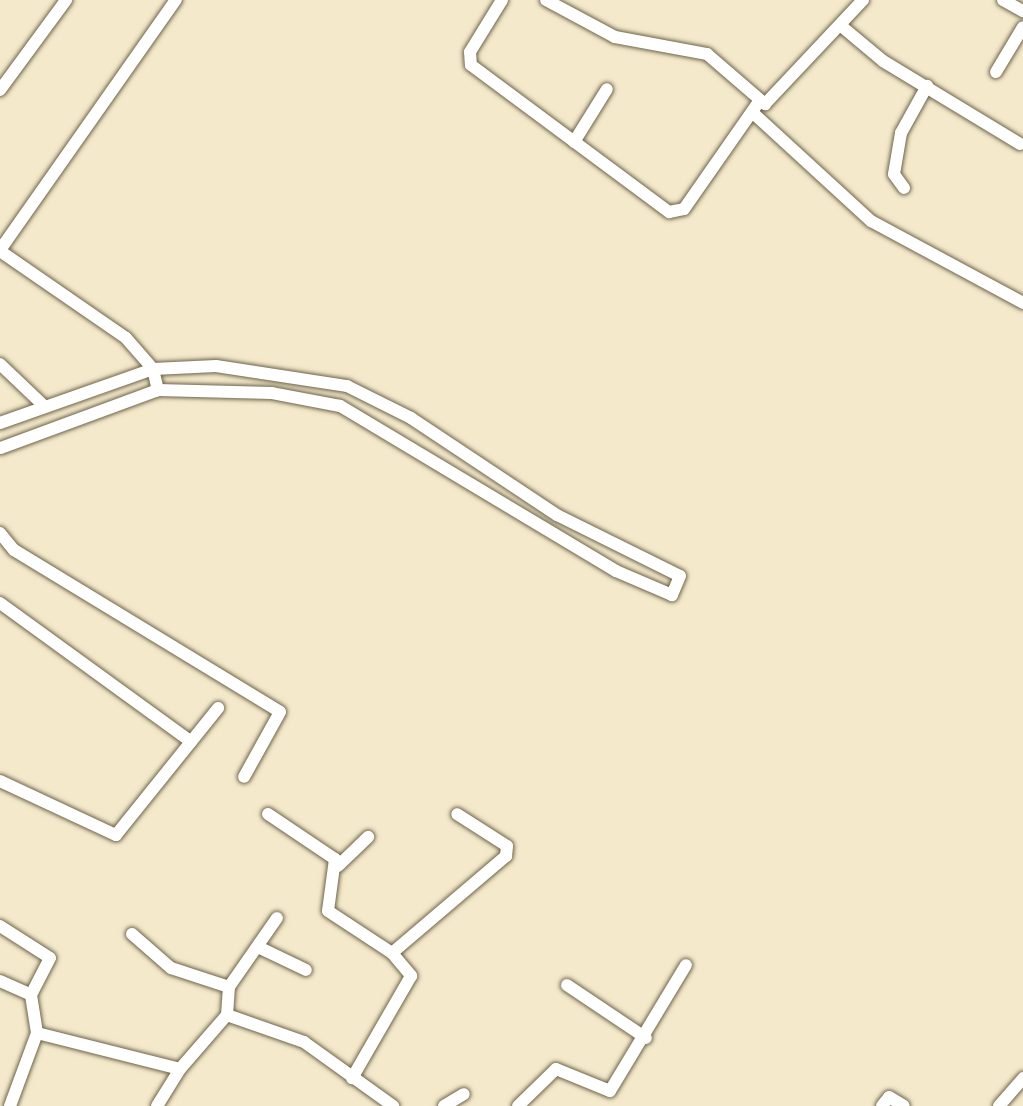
<!DOCTYPE html>
<html>
<head>
<meta charset="utf-8">
<style>
  body { margin:0 }
  #map { position:relative; width:1023px; height:1106px; overflow:hidden; background:#f4e9cb; font-family:Mulish,sans-serif }
  div>[style] { position:absolute }
  .roads { filter:drop-shadow(0 0 2px #6e644a) drop-shadow(0 0 2px #6e644a) }
  .street>* { height:12px; margin:-6px; padding:0 6px; transform-origin:6px; border-radius:6px; background:#fff }
  span { translate:-50% -50%; white-space:nowrap; text-align:center; line-height:1.15; -webkit-text-stroke:8px #fdf7e5; paint-order:stroke }
</style>
</head>
<body>
<div id="map">
  <div class="roads">
    <div class="street">
      <div style="left:502px;top:0;width:61px;rotate:121.6deg"></div>
      <div style="left:470px;top:52px;width:13px;rotate:86deg"></div>
      <div style="left:471px;top:65px;width:247px;rotate:36.6deg"></div>
      <div style="left:669px;top:212px;width:15px;rotate:-11deg"></div>
      <div style="left:684px;top:209px;width:129px;rotate:-55.1deg"></div>
      <div style="left:546px;top:0;width:78px;rotate:28.2deg"></div>
      <div style="left:615px;top:37px;width:94px;rotate:10.5deg"></div>
      <div style="left:707px;top:54px;width:77px;rotate:40.8deg"></div>
      <div style="left:765px;top:104px;width:143px;rotate:-46.7deg"></div>
      <div style="left:1003px;top:0;width:23px;rotate:29deg"></div>
      <div style="left:840px;top:25px;width:56px;rotate:39.9deg"></div>
      <div style="left:883px;top:61px;width:160px;rotate:31.2deg"></div>
      <div style="left:996px;top:72px;width:52px;rotate:-59deg"></div>
      <div style="left:0;top:90px;width:112px;rotate:-53.7deg"></div>
      <div style="left:753px;top:113px;width:160px;rotate:42.5deg"></div>
      <div style="left:871px;top:221px;width:173px;rotate:28.3deg"></div>
      <div style="left:574px;top:142px;width:62px;rotate:-58.1deg"></div>
      <div style="left:904px;top:188px;width:17px;rotate:-126deg"></div>
      <div style="left:894px;top:174px;width:42px;rotate:-80.3deg"></div>
      <div style="left:901px;top:133px;width:54px;rotate:-61deg"></div>
      <div style="left:0;top:250px;width:306px;rotate:-54.9deg"></div>
      <div style="left:0;top:251px;width:153px;rotate:34.6deg"></div>
      <div style="left:126px;top:338px;width:41px;rotate:48.9deg"></div>
      <div style="left:153px;top:369px;width:22px;rotate:77deg"></div>
      <div style="left:0;top:364px;width:58px;rotate:43.6deg"></div>
      <div style="left:0;top:423px;width:162px;rotate:-19.4deg"></div>
      <div style="left:153px;top:369px;width:63px;rotate:-2.7deg"></div>
      <div style="left:216px;top:366px;width:133px;rotate:8.7deg"></div>
      <div style="left:347px;top:386px;width:72px;rotate:26.6deg"></div>
      <div style="left:411px;top:418px;width:175px;rotate:33.6deg"></div>
      <div style="left:557px;top:515px;width:137px;rotate:26.4deg"></div>
      <div style="left:680px;top:576px;width:21px;rotate:113deg"></div>
      <div style="left:672px;top:595px;width:61px;rotate:-156.8deg"></div>
      <div style="left:616px;top:571px;width:322px;rotate:-149.1deg"></div>
      <div style="left:340px;top:406px;width:69px;rotate:-169.2deg"></div>
      <div style="left:272px;top:393px;width:114px;rotate:-178.5deg"></div>
      <div style="left:158px;top:390px;width:168px;rotate:159.8deg"></div>
      <div style="left:0;top:533px;width:22px;rotate:51deg"></div>
      <div style="left:14px;top:550px;width:311px;rotate:31.3deg"></div>
      <div style="left:280px;top:712px;width:74px;rotate:119deg"></div>
      <div style="left:0;top:603px;width:236px;rotate:36deg"></div>
      <div style="left:0;top:781px;width:128px;rotate:25deg"></div>
      <div style="left:116px;top:835px;width:163px;rotate:-51.2deg"></div>
      <div style="left:268px;top:814px;width:81px;rotate:33.9deg"></div>
      <div style="left:335px;top:859px;width:52px;rotate:97.7deg"></div>
      <div style="left:328px;top:911px;width:77px;rotate:33.3deg"></div>
      <div style="left:392px;top:953px;width:30px;rotate:50deg"></div>
      <div style="left:411px;top:976px;width:118px;rotate:120deg"></div>
      <div style="left:338px;top:866px;width:42px;rotate:-44deg"></div>
      <div style="left:0;top:926px;width:59px;rotate:32.6deg"></div>
      <div style="left:50px;top:958px;width:42px;rotate:117.2deg"></div>
      <div style="left:31px;top:995px;width:38px;rotate:81deg"></div>
      <div style="left:37px;top:1033px;width:78px;rotate:110.3deg"></div>
      <div style="left:132px;top:934px;width:52px;rotate:41.1deg"></div>
      <div style="left:171px;top:968px;width:61px;rotate:18.1deg"></div>
      <div style="left:258px;top:947px;width:53px;rotate:25.6deg"></div>
      <div style="left:392px;top:953px;width:150px;rotate:-40.4deg"></div>
      <div style="left:506px;top:856px;width:10px;rotate:-84deg"></div>
      <div style="left:507px;top:846px;width:59px;rotate:-147.4deg"></div>
      <div style="left:0;top:981px;width:34px;rotate:24deg"></div>
      <div style="left:567px;top:985px;width:95px;rotate:33.9deg"></div>
      <div style="left:227px;top:1015px;width:82px;rotate:19.3deg"></div>
      <div style="left:304px;top:1042px;width:110px;rotate:35.7deg"></div>
      <div style="left:37px;top:1033px;width:147px;rotate:14.1deg"></div>
      <div style="left:180px;top:1069px;width:72px;rotate:-49deg"></div>
      <div style="left:227px;top:1015px;width:28px;rotate:-86deg"></div>
      <div style="left:229px;top:987px;width:84px;rotate:-55.2deg"></div>
      <div style="left:157px;top:1106px;width:44px;rotate:-58.1deg"></div>
      <div style="left:444px;top:1106px;width:23px;rotate:-31deg"></div>
      <div style="left:518px;top:1106px;width:53px;rotate:-44.2deg"></div>
      <div style="left:556px;top:1069px;width:58px;rotate:22.2deg"></div>
      <div style="left:610px;top:1091px;width:147px;rotate:-58.9deg"></div>
      <div style="left:882px;top:1106px;width:11px;rotate:-52deg"></div>
      <div style="left:889px;top:1097px;width:17px;rotate:31deg"></div>
      <div style="left:999px;top:1106px;width:37px;rotate:-49deg"></div>
    </div>
  </div>
</div>
</body>
</html>
